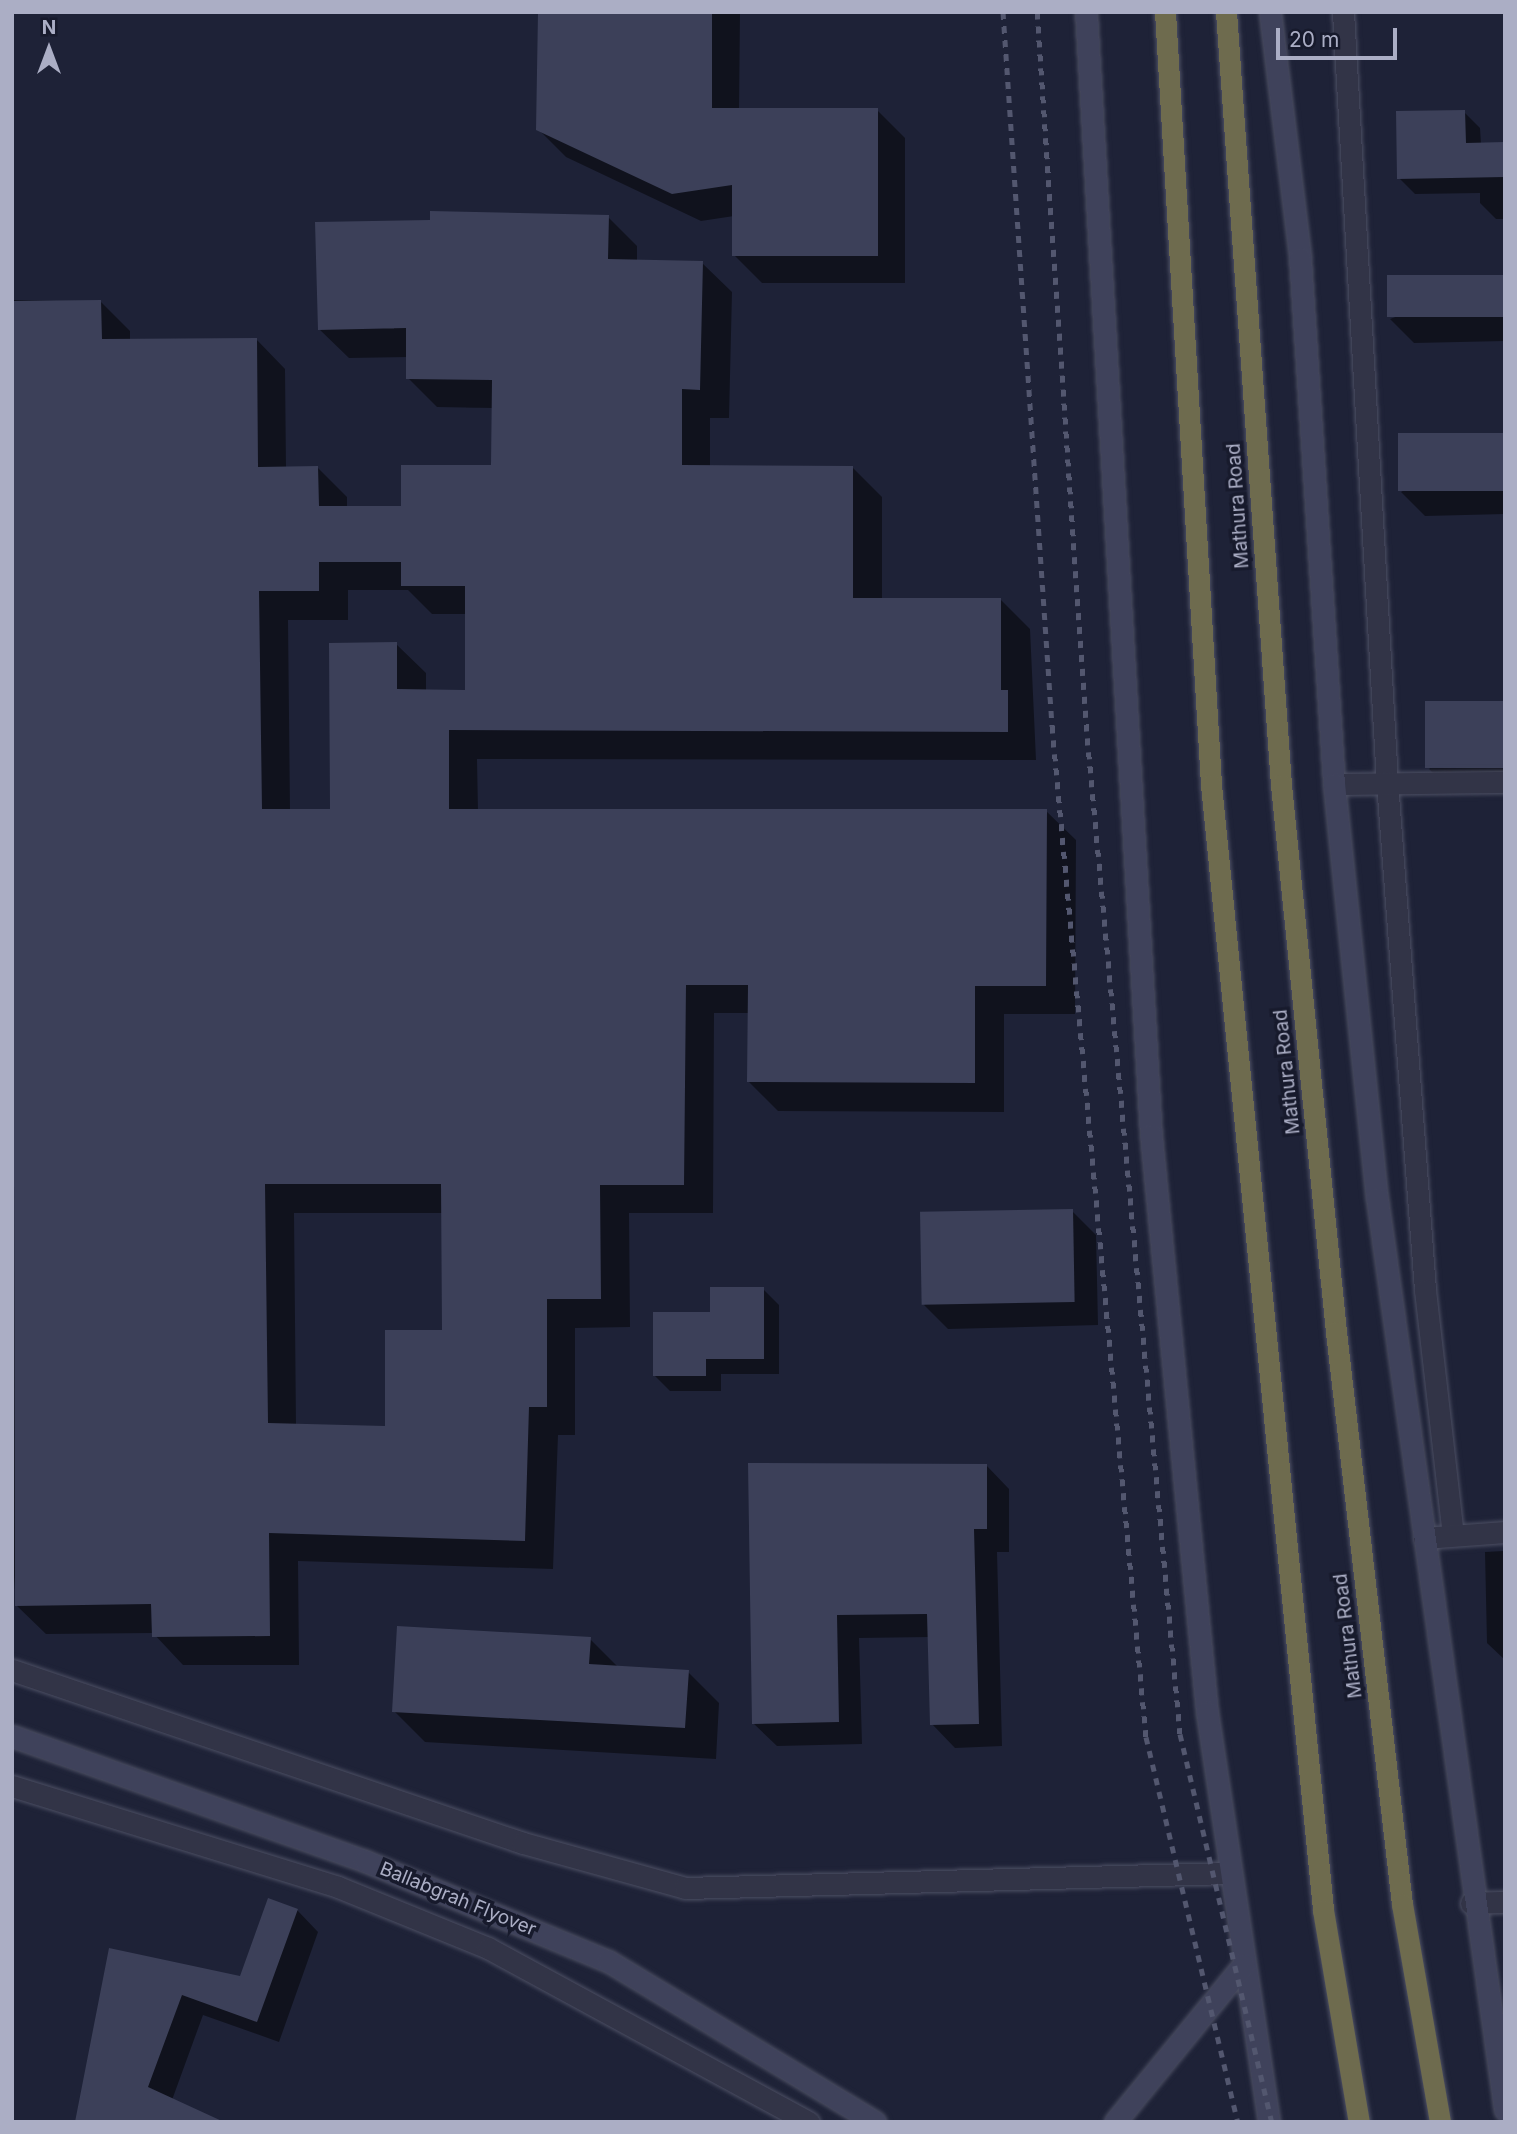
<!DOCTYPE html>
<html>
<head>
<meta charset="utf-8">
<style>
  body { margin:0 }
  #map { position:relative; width:1517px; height:2134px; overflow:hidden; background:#1e2237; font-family:Inter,sans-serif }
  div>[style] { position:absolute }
  .shadow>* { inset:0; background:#0007 }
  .building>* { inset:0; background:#3c4059; transform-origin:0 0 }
  .roads { filter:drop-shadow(0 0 2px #4c4f63) drop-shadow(0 0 2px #4c4f63) }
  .street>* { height:21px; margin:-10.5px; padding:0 10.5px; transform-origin:10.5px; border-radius:10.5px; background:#323447 }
  .secondary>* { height:21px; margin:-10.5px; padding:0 10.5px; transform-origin:10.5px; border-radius:10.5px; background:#3f425b }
  .highway>* { height:21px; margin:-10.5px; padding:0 10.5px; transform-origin:10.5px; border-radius:10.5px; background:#6e6b4e }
  .rail>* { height:5px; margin-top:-2.5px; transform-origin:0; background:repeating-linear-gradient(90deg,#53576f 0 7px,transparent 0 14px) }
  span { translate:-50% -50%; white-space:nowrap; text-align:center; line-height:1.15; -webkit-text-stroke:7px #171a2c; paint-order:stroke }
  .street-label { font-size:19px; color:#abaec5 }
  .frame { position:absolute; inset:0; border:14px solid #abaec5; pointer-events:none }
  .north { position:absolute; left:14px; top:14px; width:70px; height:70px; -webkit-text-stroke:5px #171a2c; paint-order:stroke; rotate:0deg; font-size:19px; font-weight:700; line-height:28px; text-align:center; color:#abaec5 }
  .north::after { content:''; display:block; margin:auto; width:24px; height:32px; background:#abaec5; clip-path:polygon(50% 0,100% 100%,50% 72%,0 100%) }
  .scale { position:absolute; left:1276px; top:28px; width:121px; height:32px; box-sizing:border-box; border:4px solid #abaec5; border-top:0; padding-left:9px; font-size:21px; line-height:24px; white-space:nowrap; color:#abaec5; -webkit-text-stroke:5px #171a2c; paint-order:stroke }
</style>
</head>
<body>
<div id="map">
  <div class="shadow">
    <div style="clip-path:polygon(539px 12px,740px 12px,739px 110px,877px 110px,905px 138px,905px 283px,762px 283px,734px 255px,734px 216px,701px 221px,566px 157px,538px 129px)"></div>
    <div style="clip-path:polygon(1464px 112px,1480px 128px,1481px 144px,1505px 144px,1505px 219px,1496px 219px,1480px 203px,1480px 193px,1415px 194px,1399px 178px)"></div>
    <div style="clip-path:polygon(evenodd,608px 217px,637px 246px,637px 262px,702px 263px,732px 292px,729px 418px,710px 418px,710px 467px,852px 467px,882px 497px,882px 600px,1001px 600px,1030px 629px,1036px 760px,477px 759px,478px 811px,1046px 811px,1076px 840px,1075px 1014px,1004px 1014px,1004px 1112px,778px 1111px,749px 1082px,749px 1013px,714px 1013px,713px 1213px,629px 1213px,630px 1327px,575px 1328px,575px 1435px,558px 1435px,553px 1569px,298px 1561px,299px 1665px,183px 1665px,153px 1633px,46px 1634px,16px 1605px,12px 1545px,12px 300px,101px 302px,130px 331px,130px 341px,256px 339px,285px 369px,286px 469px,318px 468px,347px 497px,347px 508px,403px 508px,493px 467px,493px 408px,437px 407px,408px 378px,408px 357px,349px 358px,319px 329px,608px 217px,348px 590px,408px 590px,432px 614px,467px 614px,467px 691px,426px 691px,426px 673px,396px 644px,332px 811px,290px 811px,288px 620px,348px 620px,348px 590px,608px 217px,294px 1213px,443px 1213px,444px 1331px,386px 1428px,296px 1425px,294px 1213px)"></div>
    <div style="clip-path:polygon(1505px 276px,1505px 341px,1414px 343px,1390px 319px)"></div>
    <div style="clip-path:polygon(1505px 435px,1505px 514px,1425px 516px,1401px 492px)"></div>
    <div style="clip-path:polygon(1505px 703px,1505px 790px,1451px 791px,1429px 769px)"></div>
    <div style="clip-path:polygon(1072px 1211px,1096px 1235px,1098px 1325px,948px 1329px,924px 1305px)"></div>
    <div style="clip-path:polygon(763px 1289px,779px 1305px,779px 1374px,721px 1374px,721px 1391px,670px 1391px,654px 1375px,711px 1314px)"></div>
    <div style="clip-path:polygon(750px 1465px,986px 1465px,1009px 1489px,1009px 1552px,997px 1552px,1002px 1746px,955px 1748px,932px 1724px,930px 1637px,859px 1638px,862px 1744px,777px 1746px,753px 1723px)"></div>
    <div style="clip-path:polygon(1505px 1551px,1505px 1660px,1487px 1643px,1485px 1552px)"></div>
    <div style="clip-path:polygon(590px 1639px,619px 1668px,688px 1672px,719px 1703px,716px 1759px,425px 1742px,394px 1711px)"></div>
    <div style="clip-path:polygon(297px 1910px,318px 1932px,279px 2042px,203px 2015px,172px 2100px,76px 2122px,111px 1950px,241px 1978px)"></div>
  </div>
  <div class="building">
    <div style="clip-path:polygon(538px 12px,712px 12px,712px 108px,878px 108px,878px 256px,732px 256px,732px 185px,672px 194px,536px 130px)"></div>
    <div style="clip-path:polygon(1465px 110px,1466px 143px,1505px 142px,1505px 177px,1397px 179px,1396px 111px)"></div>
    <div style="clip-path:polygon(evenodd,430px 211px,609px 215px,608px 259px,703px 261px,700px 390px,682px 389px,682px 465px,853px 466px,853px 598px,1001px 598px,1001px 690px,1008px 690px,1008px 732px,449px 730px,449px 809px,1047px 809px,1046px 986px,975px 986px,975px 1083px,747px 1082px,748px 985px,686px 985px,684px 1185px,600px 1185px,601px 1299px,547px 1299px,547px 1407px,529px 1407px,525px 1541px,269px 1533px,270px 1636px,152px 1637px,151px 1604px,15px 1606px,12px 301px,101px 300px,102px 339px,257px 338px,258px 467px,318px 466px,319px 506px,401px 506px,401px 465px,491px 465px,492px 380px,406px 379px,406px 328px,318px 330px,315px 222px,430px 220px,430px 211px,319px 562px,401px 562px,401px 586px,465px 586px,465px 690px,397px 689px,397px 642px,329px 643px,330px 809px,262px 809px,259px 591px,319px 591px,319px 562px,430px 211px,265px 1184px,441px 1184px,442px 1330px,385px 1330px,385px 1426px,268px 1423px,265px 1184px)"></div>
    <div style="left:1505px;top:275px;width:42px;height:118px;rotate:90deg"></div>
    <div style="left:1505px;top:433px;width:58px;height:107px;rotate:90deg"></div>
    <div style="left:1505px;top:701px;width:67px;height:80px;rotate:90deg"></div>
    <div style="left:1073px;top:1209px;width:93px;height:153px;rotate:89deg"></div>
    <div style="clip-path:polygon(710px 1287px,764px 1287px,764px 1359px,706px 1359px,706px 1376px,653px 1376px,653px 1312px,710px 1312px)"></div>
    <div style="clip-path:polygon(748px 1463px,987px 1464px,987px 1529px,974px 1529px,979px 1724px,930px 1725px,927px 1614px,837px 1615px,839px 1722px,752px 1724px)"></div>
    <div style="clip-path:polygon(397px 1626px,591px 1637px,589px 1664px,689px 1670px,685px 1728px,392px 1712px)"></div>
    <div style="clip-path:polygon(268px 1898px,298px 1909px,257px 2022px,182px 1995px,148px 2087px,224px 2122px,75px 2122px,109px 1948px,240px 1976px)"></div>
  </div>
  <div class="roads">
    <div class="street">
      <div style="left:1343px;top:12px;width:771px;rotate:86.73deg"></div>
      <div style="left:1387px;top:782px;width:509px;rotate:85.72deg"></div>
      <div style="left:1425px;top:1290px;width:246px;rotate:83.5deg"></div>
      <div style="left:1334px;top:784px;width:171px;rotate:-0.7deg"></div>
      <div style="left:1424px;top:1538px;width:81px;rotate:-4.2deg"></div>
      <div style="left:12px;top:1670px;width:539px;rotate:18.7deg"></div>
      <div style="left:523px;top:1843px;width:168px;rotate:15.5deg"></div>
      <div style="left:685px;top:1888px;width:543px;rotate:-1.58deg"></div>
      <div style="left:12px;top:1786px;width:341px;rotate:17.2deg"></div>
      <div style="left:338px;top:1887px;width:162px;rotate:22.1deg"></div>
      <div style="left:488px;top:1948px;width:365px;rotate:28.5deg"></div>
      <div style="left:1471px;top:1903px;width:34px;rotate:-2deg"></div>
    </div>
    <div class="secondary">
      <div style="left:1086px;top:12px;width:1125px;rotate:86.69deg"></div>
      <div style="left:1151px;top:1135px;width:580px;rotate:84.46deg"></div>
      <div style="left:1207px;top:1712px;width:415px;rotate:81.4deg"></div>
      <div style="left:1270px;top:12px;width:248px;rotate:83deg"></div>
      <div style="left:1300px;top:258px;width:527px;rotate:86.3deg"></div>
      <div style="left:1334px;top:784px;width:416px;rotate:84.1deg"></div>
      <div style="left:1377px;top:1198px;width:921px;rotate:82.01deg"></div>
      <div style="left:12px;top:1736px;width:374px;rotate:19.5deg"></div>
      <div style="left:365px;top:1861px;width:263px;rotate:22.4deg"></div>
      <div style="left:608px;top:1961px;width:312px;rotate:31.1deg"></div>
      <div style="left:1115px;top:2122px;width:203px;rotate:-50.8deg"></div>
    </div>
    <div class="highway">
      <div style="left:1165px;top:12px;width:774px;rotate:86.59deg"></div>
      <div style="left:1211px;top:785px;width:1131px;rotate:84.31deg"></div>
      <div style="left:1323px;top:1910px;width:215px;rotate:80.4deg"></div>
      <div style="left:1226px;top:12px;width:775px;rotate:85.93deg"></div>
      <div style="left:1281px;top:785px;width:550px;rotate:84.26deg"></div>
      <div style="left:1336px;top:1332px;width:576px;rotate:83.42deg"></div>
      <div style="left:1402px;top:1904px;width:221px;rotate:80.1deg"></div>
    </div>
  </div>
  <div class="rail">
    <div style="left:1003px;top:12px;width:716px;rotate:86.07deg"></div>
    <div style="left:1052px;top:726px;width:1015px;rotate:84.69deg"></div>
    <div style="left:1146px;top:1737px;width:396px;rotate:76.6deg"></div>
    <div style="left:1037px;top:12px;width:714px;rotate:86.06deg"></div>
    <div style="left:1086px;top:724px;width:1014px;rotate:84.68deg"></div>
    <div style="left:1180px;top:1734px;width:399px;rotate:76.7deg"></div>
  </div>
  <div class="street-label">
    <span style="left:1238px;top:506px;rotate:-94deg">Mathura Road</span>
    <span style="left:1287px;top:1072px;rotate:-96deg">Mathura Road</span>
    <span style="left:1348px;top:1636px;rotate:-97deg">Mathura Road</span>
    <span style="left:458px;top:1899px;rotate:22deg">Ballabgrah Flyover</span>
  </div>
  <div class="frame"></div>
  <div class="north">N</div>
  <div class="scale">20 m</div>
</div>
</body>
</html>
